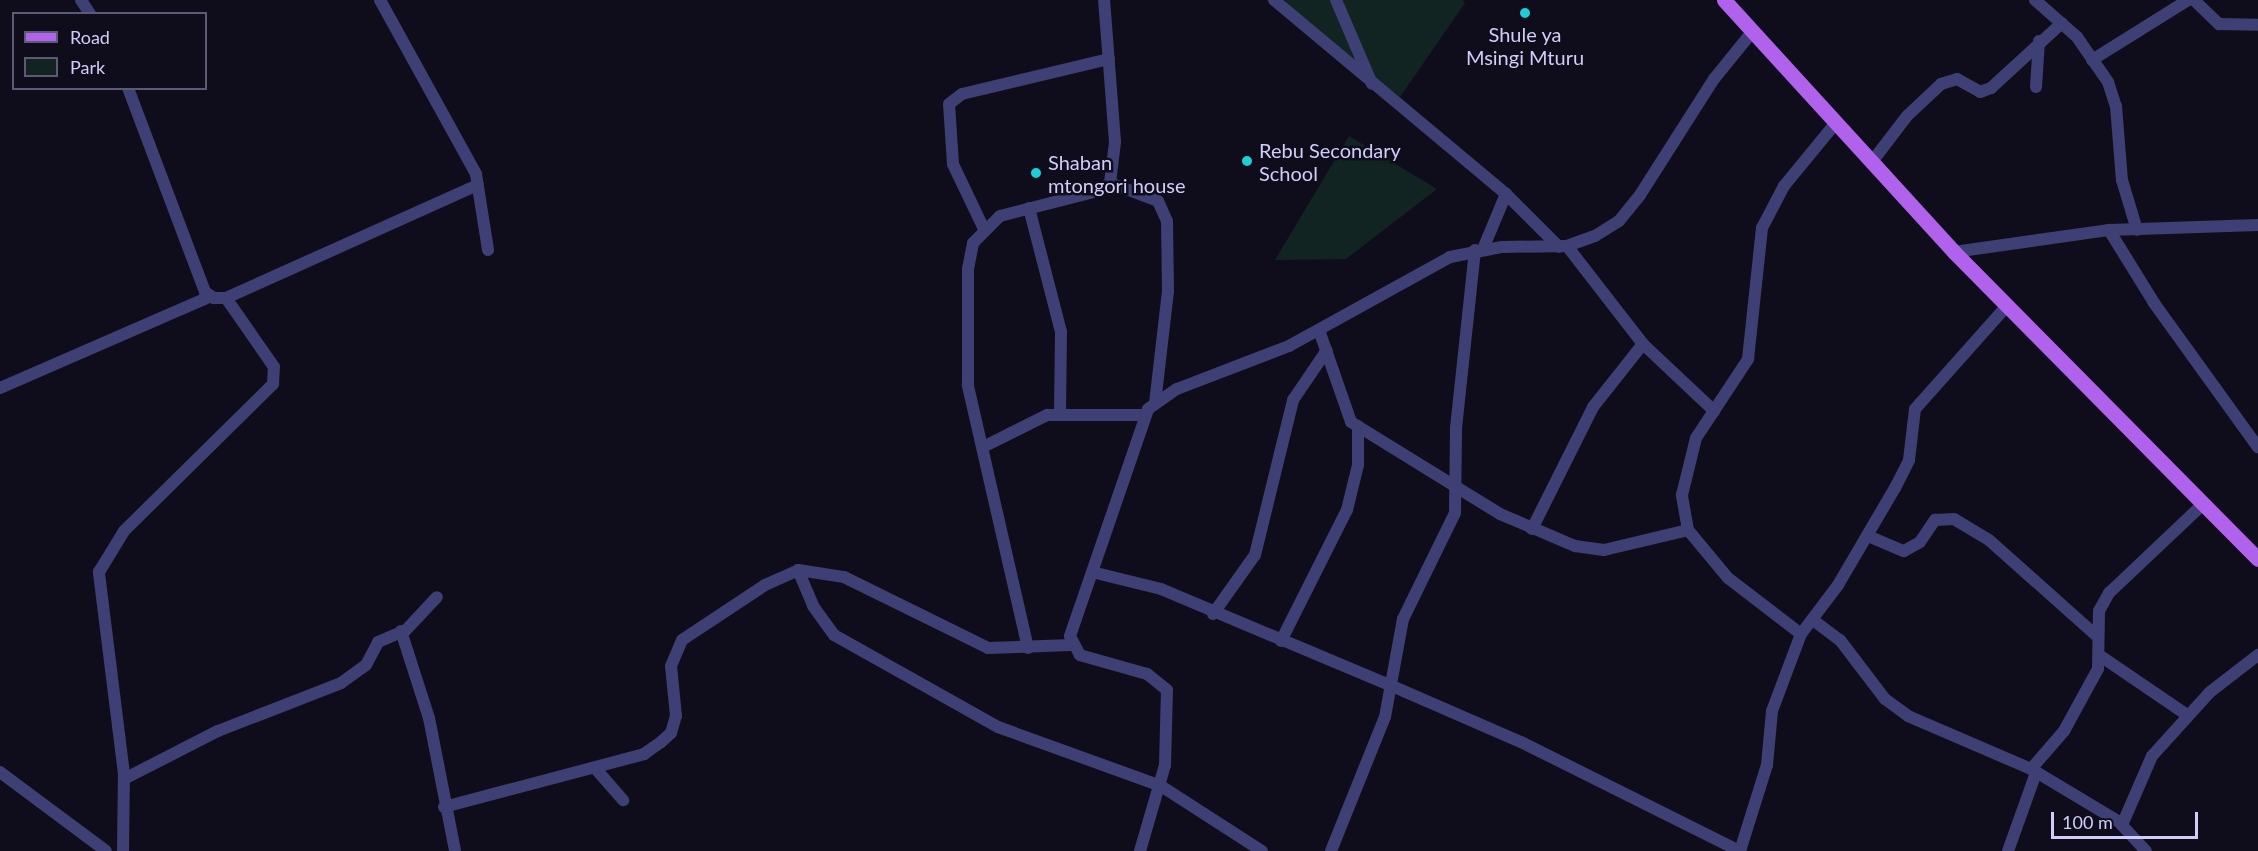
<!DOCTYPE html>
<html>
<head>
<meta charset="utf-8">
<style>
  body { margin:0 }
  #map { position:relative; width:2258px; height:851px; overflow:hidden; background:#0f0d1b; font-family:Lato,sans-serif }
  div>[style] { position:absolute }
  .green>* { inset:0; background:#112422 }
  .minor>* { height:12px; margin:-6px; padding:0 6px; transform-origin:6px; border-radius:6px; background:#3e3f74 }
  .major>* { height:15px; margin:-7.5px; padding:0 7.5px; transform-origin:7.5px; border-radius:7.5px; background:#b162ec }
  .dots>* { width:16px; height:16px; translate:-50% -50%; box-sizing:border-box; border:3px solid #0f0d1b; border-radius:50% }
  span { translate:-50% -50%; white-space:nowrap; text-align:center; line-height:1.15; -webkit-text-stroke:5px #0f0d1b; paint-order:stroke }
  .poi-label { font-size:20px; color:#d0cdf9 }
  .left { translate:0 -50%; text-align:left }
  .legend { position:absolute; left:12px; top:12px; width:195px; height:78px; box-sizing:border-box; background:#0f0d1b; border:2px solid #5c5a74; margin:0; padding:8px 10px; list-style:none; font-size:18px; color:#d0cdf9 }
  .legend li { display:flex; align-items:center; gap:12px; height:30px }
  .legend b { width:30px; border:2px solid #5c5a74 }
  .scale { position:absolute; left:2051px; top:812px; width:147px; height:27px; box-sizing:border-box; border:3px solid #d0cdf9; border-top:0; padding-left:8px; font-size:18px; line-height:21px; white-space:nowrap; color:#d0cdf9; -webkit-text-stroke:4px #0f0d1b; paint-order:stroke }
</style>
</head>
<body>
<div id="map">
  <div class="green">
    <div style="clip-path:polygon(1285px 0,1463px 0,1465px 3px,1400px 97px,1294px 14px)"></div>
    <div style="clip-path:polygon(1349px 136px,1437px 189px,1346px 259px,1275px 260px)"></div>
  </div>
  <div class="minor">
    <div style="left:81px;top:0;width:17px;rotate:57deg"></div>
    <div style="left:380px;top:0;width:199px;rotate:61.1deg"></div>
    <div style="left:476px;top:174px;width:77px;rotate:81deg"></div>
    <div style="left:1274px;top:0;width:302px;rotate:39.9deg"></div>
    <div style="left:1506px;top:194px;width:75px;rotate:45deg"></div>
    <div style="left:1336px;top:0;width:91px;rotate:66.8deg"></div>
    <div style="left:2035px;top:0;width:56px;rotate:41.4deg"></div>
    <div style="left:2077px;top:37px;width:55px;rotate:55.4deg"></div>
    <div style="left:2108px;top:82px;width:25px;rotate:72deg"></div>
    <div style="left:2116px;top:106px;width:74px;rotate:85.4deg"></div>
    <div style="left:2122px;top:180px;width:52px;rotate:73.3deg"></div>
    <div style="left:2194px;top:0;width:35px;rotate:44deg"></div>
    <div style="left:2219px;top:24px;width:39px;rotate:1deg"></div>
    <div style="left:2092px;top:60px;width:113px;rotate:-32deg"></div>
    <div style="left:2036px;top:87px;width:46px;rotate:-86.3deg"></div>
    <div style="left:128px;top:88px;width:218px;rotate:69.3deg"></div>
    <div style="left:205px;top:292px;width:11px;rotate:34deg"></div>
    <div style="left:214px;top:298px;width:12px"></div>
    <div style="left:226px;top:298px;width:276px;rotate:-24.2deg"></div>
    <div style="left:1871px;top:163px;width:59px;rotate:-52.5deg"></div>
    <div style="left:1907px;top:116px;width:47px;rotate:-43.3deg"></div>
    <div style="left:1941px;top:84px;width:17px;rotate:-17deg"></div>
    <div style="left:1957px;top:79px;width:26px;rotate:29deg"></div>
    <div style="left:1980px;top:92px;width:12px;rotate:-20deg"></div>
    <div style="left:1991px;top:88px;width:96px;rotate:-42.5deg"></div>
    <div style="left:1110px;top:183px;width:51px;rotate:20.6deg"></div>
    <div style="left:1158px;top:201px;width:22px;rotate:66deg"></div>
    <div style="left:1167px;top:221px;width:70px;rotate:89.2deg"></div>
    <div style="left:1168px;top:291px;width:113px;rotate:96.6deg"></div>
    <div style="left:1029px;top:208px;width:128px;rotate:75.5deg"></div>
    <div style="left:1061px;top:332px;width:81px;rotate:90.7deg"></div>
    <div style="left:983px;top:227px;width:70px;rotate:-115.5deg"></div>
    <div style="left:953px;top:164px;width:60px;rotate:-93.8deg"></div>
    <div style="left:949px;top:104px;width:16px;rotate:-38deg"></div>
    <div style="left:962px;top:94px;width:151px;rotate:-13.4deg"></div>
    <div style="left:2109px;top:230px;width:86px;rotate:58.3deg"></div>
    <div style="left:2154px;top:303px;width:178px;rotate:54.2deg"></div>
    <div style="left:1567px;top:246px;width:124px;rotate:52.2deg"></div>
    <div style="left:1643px;top:344px;width:98px;rotate:43.3deg"></div>
    <div style="left:1483px;top:249px;width:60px;rotate:-67.3deg"></div>
    <div style="left:1954px;top:252px;width:157px;rotate:-8.1deg"></div>
    <div style="left:2109px;top:230px;width:149px;rotate:-1.9deg"></div>
    <div style="left:1319px;top:330px;width:97px;rotate:70.8deg"></div>
    <div style="left:1351px;top:422px;width:175px;rotate:31.7deg"></div>
    <div style="left:1500px;top:514px;width:82px;rotate:23.1deg"></div>
    <div style="left:1575px;top:546px;width:29px;rotate:8deg"></div>
    <div style="left:1604px;top:550px;width:86px;rotate:-13.4deg"></div>
    <div style="left:0;top:388px;width:228px;rotate:-23.5deg"></div>
    <div style="left:983px;top:447px;width:72px;rotate:-26.6deg"></div>
    <div style="left:1047px;top:415px;width:98px"></div>
    <div style="left:1532px;top:529px;width:136px;rotate:-63.4deg"></div>
    <div style="left:1593px;top:407px;width:80px;rotate:-51.6deg"></div>
    <div style="left:1868px;top:536px;width:39px;rotate:23deg"></div>
    <div style="left:1904px;top:551px;width:18px;rotate:-29deg"></div>
    <div style="left:1920px;top:542px;width:27px;rotate:-56deg"></div>
    <div style="left:1935px;top:520px;width:19px;rotate:-3deg"></div>
    <div style="left:1954px;top:519px;width:41px;rotate:31deg"></div>
    <div style="left:1989px;top:540px;width:146px;rotate:41.7deg"></div>
    <div style="left:798px;top:570px;width:39px;rotate:67deg"></div>
    <div style="left:813px;top:606px;width:36px;rotate:54deg"></div>
    <div style="left:834px;top:635px;width:188px;rotate:29.3deg"></div>
    <div style="left:998px;top:727px;width:173px;rotate:19.9deg"></div>
    <div style="left:1161px;top:786px;width:120px;rotate:32.8deg"></div>
    <div style="left:1096px;top:573px;width:67px;rotate:13.8deg"></div>
    <div style="left:1161px;top:589px;width:251px;rotate:22.8deg"></div>
    <div style="left:1392px;top:686px;width:141px;rotate:23.5deg"></div>
    <div style="left:1521px;top:742px;width:245px;rotate:26.5deg"></div>
    <div style="left:1740px;top:851px;width:90px;rotate:-72.6deg"></div>
    <div style="left:1767px;top:765px;width:54px;rotate:-84.7deg"></div>
    <div style="left:1772px;top:711px;width:82px;rotate:-69.4deg"></div>
    <div style="left:1801px;top:634px;width:61px;rotate:-52.9deg"></div>
    <div style="left:1838px;top:585px;width:113px;rotate:-59.6deg"></div>
    <div style="left:1895px;top:488px;width:31px;rotate:-63deg"></div>
    <div style="left:1909px;top:460px;width:51px;rotate:-83.3deg"></div>
    <div style="left:1915px;top:409px;width:137px;rotate:-48.3deg"></div>
    <div style="left:1213px;top:614px;width:72px;rotate:-54.6deg"></div>
    <div style="left:1255px;top:555px;width:160px;rotate:-76.2deg"></div>
    <div style="left:1293px;top:400px;width:60px;rotate:-55.8deg"></div>
    <div style="left:1813px;top:620px;width:34px;rotate:37deg"></div>
    <div style="left:1840px;top:640px;width:74px;rotate:52.7deg"></div>
    <div style="left:1885px;top:699px;width:29px;rotate:36deg"></div>
    <div style="left:1908px;top:716px;width:134px;rotate:23.3deg"></div>
    <div style="left:2031px;top:769px;width:101px;rotate:30.9deg"></div>
    <div style="left:2118px;top:821px;width:41px;rotate:47deg"></div>
    <div style="left:401px;top:631px;width:91px;rotate:72.2deg"></div>
    <div style="left:429px;top:718px;width:136px;rotate:78.9deg"></div>
    <div style="left:1801px;top:634px;width:92px;rotate:-142.5deg"></div>
    <div style="left:1728px;top:578px;width:62px;rotate:-129.8deg"></div>
    <div style="left:1688px;top:530px;width:36px;rotate:-100deg"></div>
    <div style="left:1682px;top:495px;width:59px;rotate:-76.2deg"></div>
    <div style="left:1696px;top:438px;width:95px;rotate:-56.6deg"></div>
    <div style="left:1748px;top:359px;width:132px;rotate:-83.9deg"></div>
    <div style="left:1762px;top:228px;width:47px;rotate:-62.4deg"></div>
    <div style="left:1784px;top:186px;width:80px;rotate:-50.6deg"></div>
    <div style="left:1281px;top:641px;width:147px;rotate:-63.3deg"></div>
    <div style="left:1347px;top:510px;width:46px;rotate:-76.3deg"></div>
    <div style="left:1358px;top:465px;width:39px;rotate:-90deg"></div>
    <div style="left:1028px;top:648px;width:270px;rotate:-102.9deg"></div>
    <div style="left:968px;top:385px;width:116px;rotate:-90deg"></div>
    <div style="left:968px;top:269px;width:26px;rotate:-79deg"></div>
    <div style="left:973px;top:243px;width:38px;rotate:-45deg"></div>
    <div style="left:1000px;top:216px;width:104px;rotate:-14.4deg"></div>
    <div style="left:1101px;top:190px;width:11px;rotate:-38deg"></div>
    <div style="left:1110px;top:183px;width:41px;rotate:-83deg"></div>
    <div style="left:1115px;top:142px;width:142px;rotate:-94.4deg"></div>
    <div style="left:2099px;top:655px;width:107px;rotate:34.3deg"></div>
    <div style="left:595px;top:768px;width:43px;rotate:48.8deg"></div>
    <div style="left:2031px;top:769px;width:50px;rotate:-49deg"></div>
    <div style="left:2064px;top:731px;width:71px;rotate:-61.3deg"></div>
    <div style="left:2098px;top:669px;width:58px;rotate:-89deg"></div>
    <div style="left:2099px;top:611px;width:21px;rotate:-61deg"></div>
    <div style="left:2109px;top:593px;width:129px;rotate:-43.4deg"></div>
    <div style="left:0;top:772px;width:132px;rotate:36.7deg"></div>
    <div style="left:124px;top:779px;width:106px;rotate:-27.1deg"></div>
    <div style="left:218px;top:731px;width:132px;rotate:-21.3deg"></div>
    <div style="left:341px;top:683px;width:31px;rotate:-36deg"></div>
    <div style="left:366px;top:665px;width:26px;rotate:-62deg"></div>
    <div style="left:378px;top:642px;width:30px;rotate:-23deg"></div>
    <div style="left:406px;top:630px;width:45px;rotate:-46.8deg"></div>
    <div style="left:444px;top:807px;width:207px;rotate:-14.8deg"></div>
    <div style="left:644px;top:754px;width:21px;rotate:-35deg"></div>
    <div style="left:661px;top:742px;width:13px;rotate:-42deg"></div>
    <div style="left:671px;top:733px;width:18px;rotate:-74deg"></div>
    <div style="left:676px;top:716px;width:50px;rotate:-95.7deg"></div>
    <div style="left:671px;top:666px;width:28px;rotate:-67deg"></div>
    <div style="left:682px;top:640px;width:100px;rotate:-33.5deg"></div>
    <div style="left:765px;top:585px;width:36px;rotate:-24deg"></div>
    <div style="left:798px;top:570px;width:47px;rotate:8.7deg"></div>
    <div style="left:844px;top:577px;width:161px;rotate:26.2deg"></div>
    <div style="left:988px;top:648px;width:83px;rotate:-2.1deg"></div>
    <div style="left:2122px;top:825px;width:75px;rotate:-66.5deg"></div>
    <div style="left:2152px;top:756px;width:86px;rotate:-47.8deg"></div>
    <div style="left:2210px;top:692px;width:61px;rotate:-37.6deg"></div>
    <div style="left:123px;top:851px;width:77px;rotate:-89.3deg"></div>
    <div style="left:124px;top:774px;width:204px;rotate:-97.1deg"></div>
    <div style="left:99px;top:572px;width:48px;rotate:-58.6deg"></div>
    <div style="left:124px;top:531px;width:209px;rotate:-44.6deg"></div>
    <div style="left:273px;top:384px;width:17px;rotate:-87deg"></div>
    <div style="left:274px;top:367px;width:84px;rotate:-124.8deg"></div>
    <div style="left:1140px;top:851px;width:90px;rotate:-73.8deg"></div>
    <div style="left:1165px;top:765px;width:75px;rotate:-88.5deg"></div>
    <div style="left:1167px;top:690px;width:26px;rotate:-141deg"></div>
    <div style="left:1147px;top:674px;width:70px;rotate:-164.2deg"></div>
    <div style="left:1080px;top:655px;width:21px;rotate:-118deg"></div>
    <div style="left:1070px;top:636px;width:240px;rotate:-71deg"></div>
    <div style="left:1148px;top:409px;width:35px;rotate:-35deg"></div>
    <div style="left:1177px;top:389px;width:120px;rotate:-21deg"></div>
    <div style="left:1289px;top:346px;width:184px;rotate:-28.9deg"></div>
    <div style="left:1450px;top:257px;width:53px;rotate:-10.9deg"></div>
    <div style="left:1502px;top:247px;width:65px;rotate:-0.9deg"></div>
    <div style="left:1567px;top:246px;width:30px;rotate:-20deg"></div>
    <div style="left:1595px;top:236px;width:28px;rotate:-32deg"></div>
    <div style="left:1619px;top:221px;width:33px;rotate:-51deg"></div>
    <div style="left:1640px;top:195px;width:138px;rotate:-57.5deg"></div>
    <div style="left:1714px;top:79px;width:60px;rotate:-51deg"></div>
    <div style="left:1331px;top:851px;width:144px;rotate:-68.1deg"></div>
    <div style="left:1385px;top:717px;width:100px;rotate:-79.6deg"></div>
    <div style="left:1403px;top:619px;width:118px;rotate:-63.9deg"></div>
    <div style="left:1455px;top:513px;width:85px;rotate:-89.3deg"></div>
    <div style="left:1456px;top:428px;width:179px;rotate:-83.9deg"></div>
    <div style="left:2008px;top:851px;width:83px;rotate:-70.3deg"></div>
  </div>
  <div class="major">
    <div style="left:1724px;top:0;width:341px;rotate:47.6deg"></div>
    <div style="left:1954px;top:252px;width:432px;rotate:45.3deg"></div>
  </div>
  <div class="dots">
    <div style="left:1525px;top:13px;background:#1bcfd8"></div>
    <div style="left:1247px;top:161px;background:#1bcfd8"></div>
    <div style="left:1036px;top:173px;background:#1bcfd8"></div>
  </div>
  <div class="poi-label">
    <span style="left:1525px;top:46px">Shule ya<br>Msingi Mturu</span>
    <span class="left" style="left:1259px;top:162px">Rebu Secondary<br>School</span>
    <span class="left" style="left:1048px;top:174px">Shaban<br>mtongori house</span>
  </div>
  <ul class="legend">
  <li><b style="height:8px;background:#b162ec"></b>Road</li>
  <li><b style="height:16px;background:#112422"></b>Park</li>
  </ul>
  <div class="scale">100 m</div>
</div>
</body>
</html>
